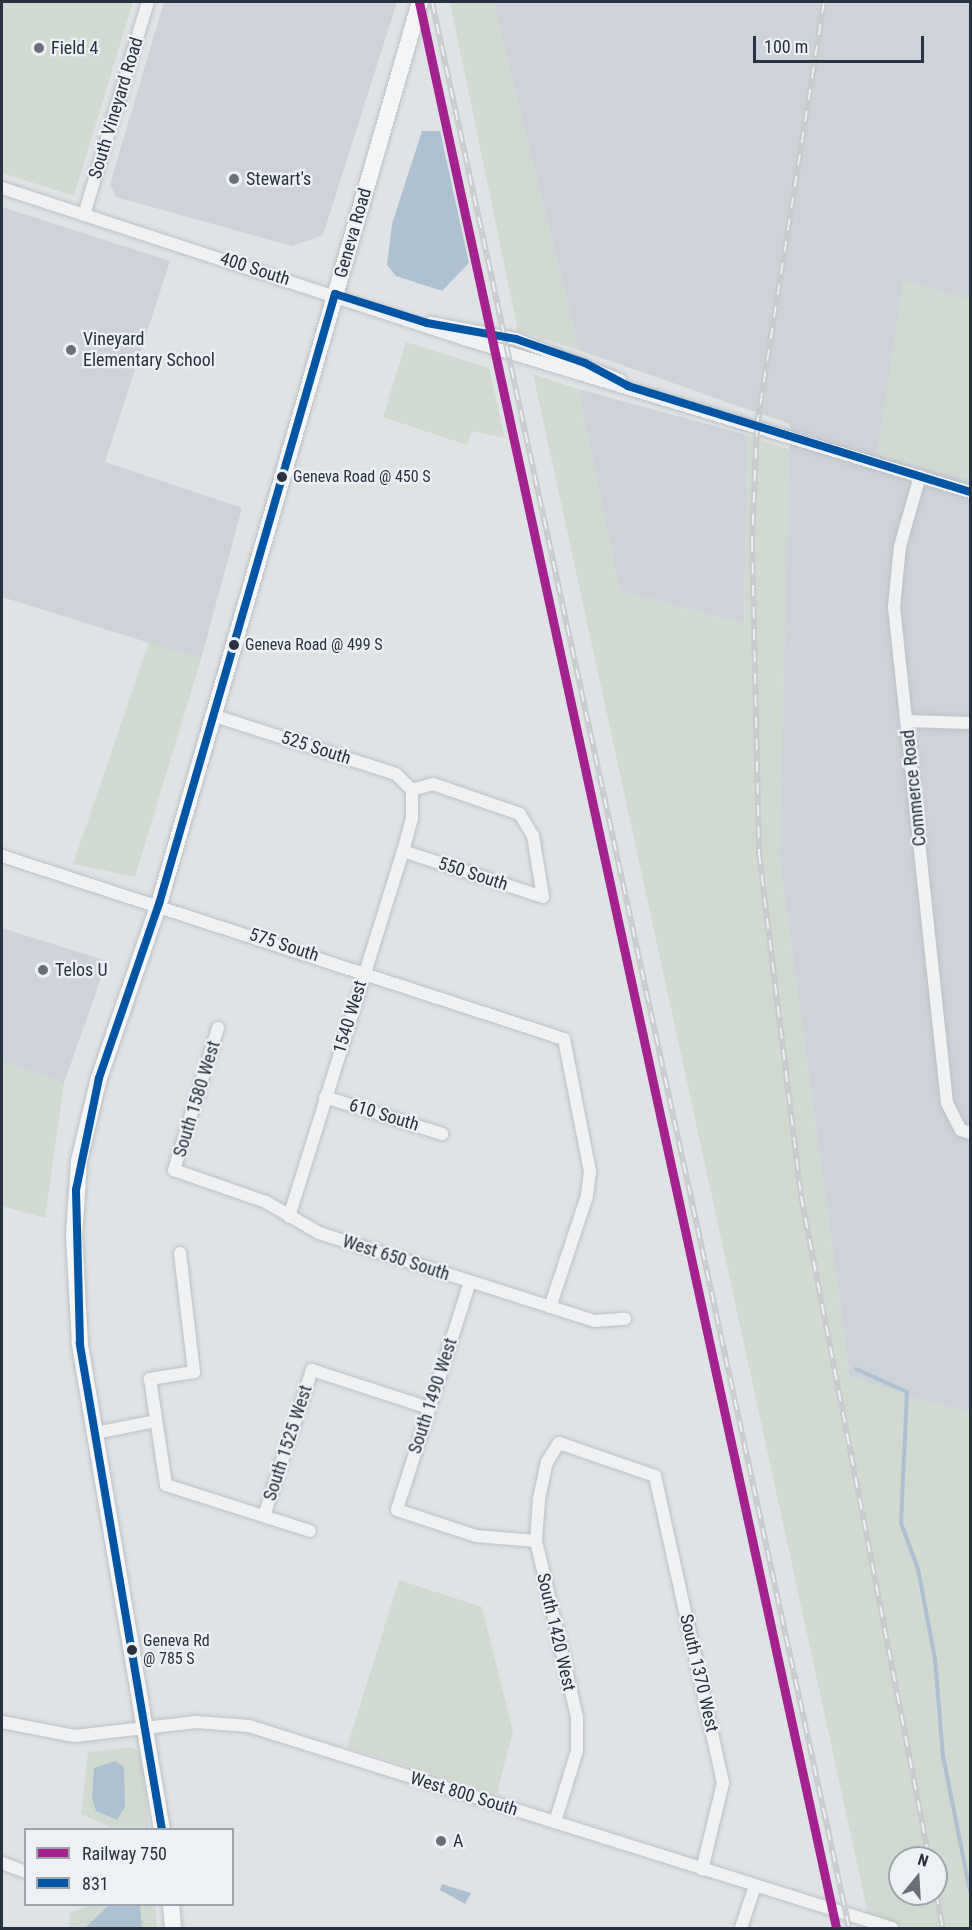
<!DOCTYPE html>
<html>
<head>
<meta charset="utf-8">
<style>
  body { margin:0 }
  #map { position:relative; width:972px; height:1930px; overflow:hidden; background:#e0e3e6; font-family:"Roboto Condensed",sans-serif }
  div>[style] { position:absolute }
  .built>* { inset:0; background:#ced2d9 }
  .green>* { inset:0; background:#d1dad1 }
  .water>* { inset:0; background:#aec1d2 }
  .stream>* { height:4px; margin:-2px; padding:0 2px; transform-origin:2px; border-radius:2px; background:#aec1d2 }
  .roads { filter:drop-shadow(0 0 2px #bec1c4) drop-shadow(0 0 2px #bec1c4) }
  .minor>* { height:12px; margin:-6px; padding:0 6px; transform-origin:6px; border-radius:6px; background:#eff1f2 }
  .major>* { height:16px; margin:-8px; padding:0 8px; transform-origin:8px; border-radius:8px; background:#f4f5f6 }
  .rail>* { height:6px; margin-top:-3px; transform-origin:0; background:repeating-linear-gradient(90deg,#edf1f5 0 11px,#c9cbcd 0 22px); box-sizing:border-box; border-block:2px solid #c9cbcd }
  .bus-1>* { height:8px; margin:-4px; padding:0 4px; transform-origin:4px; border-radius:4px; background:#0055a4 }
  .rail-1>* { height:9px; margin:-4.5px; padding:0 4.5px; transform-origin:4.5px; border-radius:4.5px; background:#a4228e }
  .dots>* { width:16px; height:16px; translate:-50% -50%; box-sizing:border-box; border:3px solid #edf1f5; border-radius:50% }
  span { translate:-50% -50%; white-space:nowrap; text-align:center; line-height:1.15; -webkit-text-stroke:4.5px #edf1f5; paint-order:stroke }
  .bus-label { font-size:16px; color:#27313f }
  .left { translate:0 -50%; text-align:left }
  .poi-label { font-size:18px; color:#27313f }
  .street-label { font-size:18px; color:#27313f }
  .frame { position:absolute; inset:0; border:3px solid #27313f; pointer-events:none }
  .legend { position:absolute; left:24px; top:1828px; width:210px; height:78px; box-sizing:border-box; background:#edf1f5; border:2px solid #9ea4ac; margin:0; padding:8px 10px; list-style:none; font-size:18px; color:#27313f }
  .legend li { display:flex; align-items:center; gap:12px; height:30px }
  .legend b { width:30px; border:2px solid #9ea4ac }
  .north { position:absolute; left:888px; top:1846px; width:60px; height:60px; box-sizing:border-box; background:#edf1f5; border:2px solid #9ea4ac; border-radius:50%; rotate:18deg; font-size:16px; font-weight:700; line-height:24px; text-align:center; color:#27313f }
  .north::after { content:''; display:block; margin:auto; width:21px; height:27px; background:#686f79; clip-path:polygon(50% 0,100% 100%,50% 72%,0 100%) }
  .scale { position:absolute; left:753px; top:36px; width:171px; height:27px; box-sizing:border-box; border:3px solid #27313f; border-top:0; padding-left:8px; font-size:18px; line-height:21px; white-space:nowrap; color:#27313f; -webkit-text-stroke:4px #edf1f5; paint-order:stroke }
</style>
</head>
<body>
<div id="map">
  <div class="built">
    <div style="clip-path:polygon(164px 2px,397px 2px,323px 235px,292px 246px,116px 197px,110px 184px)"></div>
    <div style="clip-path:polygon(493px 2px,970px 2px,970px 1414px,850px 1377px,779px 855px,790px 424px,579px 350px)"></div>
    <div style="clip-path:polygon(2px 207px,170px 261px,105px 462px,242px 508px,201px 659px,2px 597px)"></div>
    <div style="clip-path:polygon(578px 389px,747px 435px,744px 623px,620px 591px)"></div>
    <div style="clip-path:polygon(2px 928px,107px 961px,64px 1083px,2px 1062px)"></div>
  </div>
  <div class="green">
    <div style="clip-path:polygon(2px 2px,133px 2px,74px 196px,2px 173px)"></div>
    <div style="clip-path:polygon(450px 2px,493px 2px,579px 350px,518px 331px)"></div>
    <div style="clip-path:polygon(903px 280px,970px 299px,970px 476px,964px 479px,877px 455px)"></div>
    <div style="clip-path:polygon(406px 342px,489px 368px,505px 438px,472px 431px,467px 445px,383px 417px)"></div>
    <div style="clip-path:polygon(evenodd,533px 374px,578px 389px,620px 591px,744px 623px,747px 435px,790px 450px,779px 855px,850px 1377px,970px 1414px,970px 1928px,871px 1928px,533px 374px,900px 1858px,936px 1858px,936px 1894px,900px 1894px,900px 1858px)"></div>
    <div style="clip-path:polygon(149px 642px,201px 659px,135px 877px,73px 864px)"></div>
    <div style="clip-path:polygon(2px 1062px,64px 1083px,45px 1218px,2px 1206px)"></div>
    <div style="clip-path:polygon(399px 1580px,482px 1607px,513px 1731px,497px 1794px,347px 1747px)"></div>
    <div style="clip-path:polygon(132px 1747px,143px 1754px,149px 1829px,114px 1829px,81px 1814px,88px 1752px)"></div>
    <div style="clip-path:polygon(90px 1905px,155px 1905px,157px 1928px,69px 1928px,70px 1913px)"></div>
  </div>
  <div class="water">
    <div style="clip-path:polygon(422px 131px,440px 131px,469px 263px,442px 291px,396px 276px,387px 265px,392px 224px)"></div>
    <div style="clip-path:polygon(115px 1761px,124px 1767px,125px 1807px,117px 1820px,96px 1811px,92px 1798px,94px 1768px)"></div>
    <div style="clip-path:polygon(442px 1884px,471px 1893px,465px 1904px,440px 1890px)"></div>
    <div style="clip-path:polygon(109px 1905px,140px 1905px,142px 1928px,85px 1928px)"></div>
  </div>
  <div class="stream">
    <div style="left:856px;top:1369px;width:56px;rotate:24.3deg"></div>
    <div style="left:907px;top:1392px;width:131px;rotate:92.6deg"></div>
    <div style="left:901px;top:1523px;width:49px;rotate:69.7deg"></div>
    <div style="left:918px;top:1569px;width:92px;rotate:79.3deg"></div>
    <div style="left:935px;top:1659px;width:97px;rotate:85.3deg"></div>
    <div style="left:943px;top:1756px;width:138px;rotate:78.7deg"></div>
  </div>
  <div class="roads">
    <div class="minor">
      <div style="left:2px;top:188px;width:486px;rotate:18.1deg"></div>
      <div style="left:464px;top:339px;width:529px;rotate:16.82deg"></div>
      <div style="left:84px;top:215px;width:222px;rotate:-73.3deg"></div>
      <div style="left:431px;top:323px;width:86px;rotate:10.7deg"></div>
      <div style="left:516px;top:339px;width:112px;rotate:21.5deg"></div>
      <div style="left:920px;top:476px;width:73px;rotate:105.9deg"></div>
      <div style="left:900px;top:546px;width:61px;rotate:95.6deg"></div>
      <div style="left:894px;top:607px;width:499px;rotate:83.9deg"></div>
      <div style="left:947px;top:1103px;width:30px;rotate:63deg"></div>
      <div style="left:961px;top:1130px;width:9px;rotate:18deg"></div>
      <div style="left:215px;top:716px;width:190px;rotate:17.8deg"></div>
      <div style="left:396px;top:774px;width:23px;rotate:45deg"></div>
      <div style="left:412px;top:790px;width:28px;rotate:90deg"></div>
      <div style="left:412px;top:818px;width:34px;rotate:105deg"></div>
      <div style="left:403px;top:851px;width:383px;rotate:107.3deg"></div>
      <div style="left:907px;top:721px;width:63px;rotate:1.8deg"></div>
      <div style="left:403px;top:851px;width:147px;rotate:18.2deg"></div>
      <div style="left:543px;top:897px;width:62px;rotate:-99.3deg"></div>
      <div style="left:533px;top:836px;width:26px;rotate:-121deg"></div>
      <div style="left:520px;top:814px;width:92px;rotate:-161deg"></div>
      <div style="left:433px;top:784px;width:22px;rotate:164deg"></div>
      <div style="left:2px;top:856px;width:591px;rotate:18.04deg"></div>
      <div style="left:564px;top:1039px;width:135px;rotate:78.9deg"></div>
      <div style="left:590px;top:1171px;width:25px;rotate:97deg"></div>
      <div style="left:587px;top:1196px;width:117px;rotate:108.4deg"></div>
      <div style="left:218px;top:1028px;width:149px;rotate:107.2deg"></div>
      <div style="left:174px;top:1170px;width:97px;rotate:19.2deg"></div>
      <div style="left:266px;top:1202px;width:61px;rotate:30.3deg"></div>
      <div style="left:319px;top:1233px;width:289px;rotate:17.7deg"></div>
      <div style="left:594px;top:1321px;width:31px;rotate:-4deg"></div>
      <div style="left:325px;top:1097px;width:123px;rotate:17.5deg"></div>
      <div style="left:180px;top:1253px;width:120px;rotate:83.3deg"></div>
      <div style="left:194px;top:1372px;width:45px;rotate:171deg"></div>
      <div style="left:150px;top:1379px;width:107px;rotate:81.4deg"></div>
      <div style="left:166px;top:1485px;width:151px;rotate:17.7deg"></div>
      <div style="left:470px;top:1282px;width:239px;rotate:107.8deg"></div>
      <div style="left:397px;top:1510px;width:83px;rotate:18.2deg"></div>
      <div style="left:476px;top:1536px;width:60px;rotate:4.8deg"></div>
      <div style="left:95px;top:1433px;width:62px;rotate:-11.1deg"></div>
      <div style="left:264px;top:1516px;width:154px;rotate:-71.8deg"></div>
      <div style="left:312px;top:1370px;width:123px;rotate:18deg"></div>
      <div style="left:2px;top:1722px;width:74px;rotate:10.9deg"></div>
      <div style="left:75px;top:1736px;width:122px;rotate:-6.6deg"></div>
      <div style="left:196px;top:1722px;width:53px;rotate:4.3deg"></div>
      <div style="left:249px;top:1726px;width:674px;rotate:17.44deg"></div>
      <div style="left:555px;top:1822px;width:74px;rotate:-72.8deg"></div>
      <div style="left:577px;top:1751px;width:34px;rotate:-90deg"></div>
      <div style="left:577px;top:1717px;width:181px;rotate:-103.1deg"></div>
      <div style="left:536px;top:1541px;width:42px;rotate:-85.9deg"></div>
      <div style="left:539px;top:1499px;width:38px;rotate:-78deg"></div>
      <div style="left:547px;top:1462px;width:22px;rotate:-58deg"></div>
      <div style="left:559px;top:1443px;width:102px;rotate:19deg"></div>
      <div style="left:655px;top:1476px;width:314px;rotate:77.5deg"></div>
      <div style="left:723px;top:1783px;width:89px;rotate:103.6deg"></div>
      <div style="left:2px;top:1863px;width:26px;rotate:21deg"></div>
      <div style="left:741px;top:1928px;width:44px;rotate:-71.6deg"></div>
    </div>
    <div class="major">
      <div style="left:162px;top:1830px;width:494px;rotate:-99.6deg"></div>
      <div style="left:80px;top:1343px;width:106px;rotate:-93.2deg"></div>
      <div style="left:74px;top:1237px;width:76px;rotate:-86.2deg"></div>
      <div style="left:79px;top:1161px;width:85px;rotate:-76.5deg"></div>
      <div style="left:99px;top:1078px;width:184px;rotate:-71deg"></div>
      <div style="left:159px;top:904px;width:939px;rotate:-73.86deg"></div>
      <div style="left:171px;top:1904px;width:24px;rotate:85deg"></div>
    </div>
  </div>
  <div class="rail">
    <div style="left:432px;top:2px;width:1971px;rotate:77.78deg"></div>
    <div style="left:824px;top:2px;width:429px;rotate:99deg"></div>
    <div style="left:757px;top:426px;width:115px;rotate:92.5deg"></div>
    <div style="left:752px;top:541px;width:312px;rotate:88.7deg"></div>
    <div style="left:759px;top:853px;width:346px;rotate:83deg"></div>
    <div style="left:801px;top:1196px;width:674px;rotate:79.06deg"></div>
    <div style="left:936px;top:1893px;width:36px;rotate:79deg"></div>
  </div>
  <div class="bus-1">
    <div style="left:335px;top:294px;width:96px;rotate:17.5deg"></div>
    <div style="left:427px;top:323px;width:90px;rotate:10.2deg"></div>
    <div style="left:516px;top:339px;width:73px;rotate:19.2deg"></div>
    <div style="left:585px;top:363px;width:49px;rotate:28.1deg"></div>
    <div style="left:628px;top:386px;width:358px;rotate:17.2deg"></div>
    <div style="left:162px;top:1830px;width:494px;rotate:-99.6deg"></div>
    <div style="left:80px;top:1343px;width:153px;rotate:-91.5deg"></div>
    <div style="left:76px;top:1190px;width:114px;rotate:-78.4deg"></div>
    <div style="left:99px;top:1078px;width:184px;rotate:-71deg"></div>
    <div style="left:159px;top:904px;width:635px;rotate:-73.91deg"></div>
  </div>
  <div class="rail-1">
    <div style="left:419px;top:2px;width:1971px;rotate:77.78deg"></div>
  </div>
  <div class="dots">
    <div style="left:39px;top:48px;background:#686f79"></div>
    <div style="left:234px;top:179px;background:#686f79"></div>
    <div style="left:71px;top:350px;background:#686f79"></div>
    <div style="left:282px;top:477px;background:#27313f"></div>
    <div style="left:234px;top:645px;background:#27313f"></div>
    <div style="left:43px;top:970px;background:#686f79"></div>
    <div style="left:132px;top:1650px;background:#27313f"></div>
    <div style="left:441px;top:1841px;background:#686f79"></div>
  </div>
  <div class="bus-label">
    <span class="left" style="left:293px;top:477px">Geneva Road @ 450 S</span>
    <span class="left" style="left:245px;top:645px">Geneva Road @ 499 S</span>
    <span class="left" style="left:143px;top:1650px">Geneva Rd<br>@ 785 S</span>
  </div>
  <div class="poi-label">
    <span class="left" style="left:51px;top:48px">Field 4</span>
    <span class="left" style="left:246px;top:179px">Stewart's</span>
    <span class="left" style="left:83px;top:350px">Vineyard<br>Elementary School</span>
    <span class="left" style="left:55px;top:970px">Telos U</span>
    <span class="left" style="left:453px;top:1841px">A</span>
  </div>
  <div class="street-label">
    <span style="left:116px;top:108px;rotate:-73deg">South Vineyard Road</span>
    <span style="left:353px;top:233px;rotate:-74deg">Geneva Road</span>
    <span style="left:255px;top:269px;rotate:18deg">400 South</span>
    <span style="left:316px;top:748px;rotate:18deg">525 South</span>
    <span style="left:914px;top:788px;rotate:-96deg">Commerce Road</span>
    <span style="left:473px;top:874px;rotate:18deg">550 South</span>
    <span style="left:284px;top:945px;rotate:18deg">575 South</span>
    <span style="left:350px;top:1017px;rotate:-73deg">1540 West</span>
    <span style="left:197px;top:1099px;rotate:-73deg">South 1580 West</span>
    <span style="left:384px;top:1115px;rotate:17deg">610 South</span>
    <span style="left:396px;top:1258px;rotate:18deg">West 650 South</span>
    <span style="left:433px;top:1396px;rotate:-72deg">South 1490 West</span>
    <span style="left:288px;top:1443px;rotate:-72deg">South 1525 West</span>
    <span style="left:556px;top:1632px;rotate:77deg">South 1420 West</span>
    <span style="left:699px;top:1673px;rotate:77deg">South 1370 West</span>
    <span style="left:464px;top:1794px;rotate:17deg">West 800 South</span>
  </div>
  <div class="frame"></div>
  <ul class="legend">
  <li><b style="height:8px;background:#a4228e"></b>Railway 750</li>
  <li><b style="height:8px;background:#0055a4"></b>831</li>
  </ul>
  <div class="north">N</div>
  <div class="scale">100 m</div>
</div>
</body>
</html>
